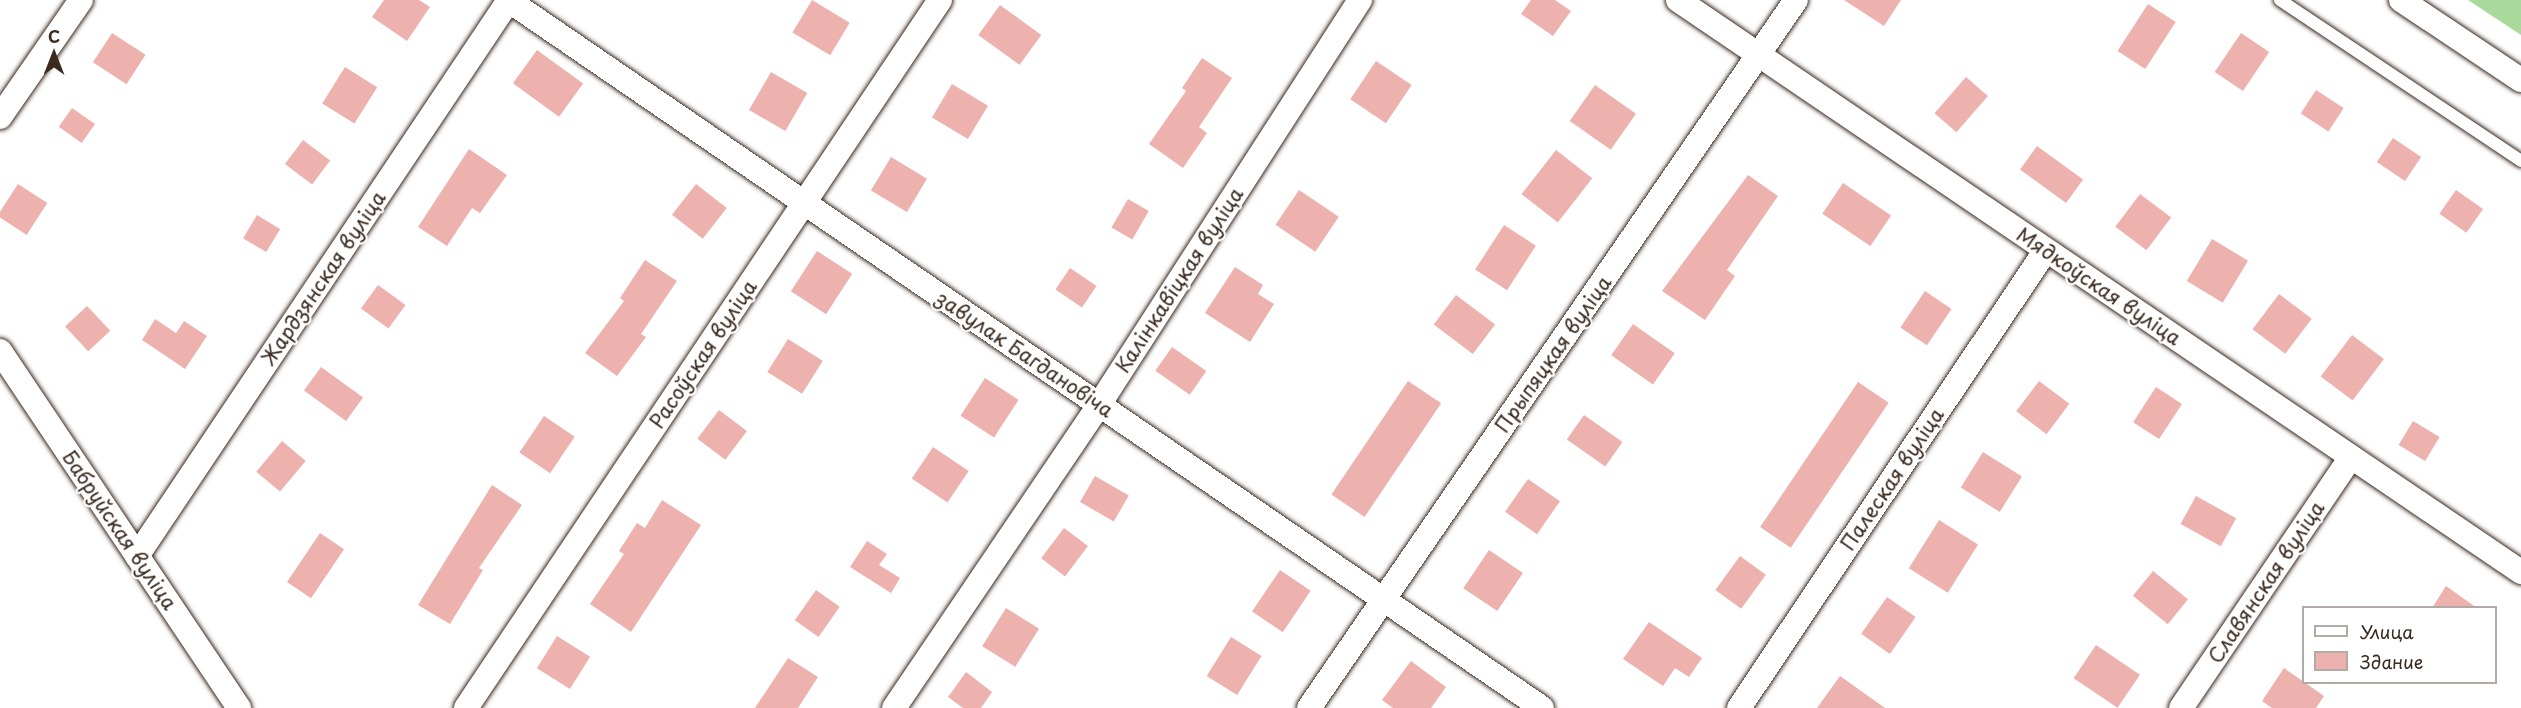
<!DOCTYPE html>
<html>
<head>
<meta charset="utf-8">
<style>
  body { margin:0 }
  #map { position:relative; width:2521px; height:708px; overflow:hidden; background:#fff; font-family:"Playpen Sans",sans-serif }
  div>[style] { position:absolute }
  .green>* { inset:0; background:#aada9b }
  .building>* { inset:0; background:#eeb2ae; transform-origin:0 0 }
  .roads { filter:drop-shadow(0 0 2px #3b2a1e) drop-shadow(0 0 2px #3b2a1e) }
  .service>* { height:12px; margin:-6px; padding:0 6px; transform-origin:6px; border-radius:6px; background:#fff }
  .minor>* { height:24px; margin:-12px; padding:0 12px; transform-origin:12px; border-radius:12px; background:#fff }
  span { translate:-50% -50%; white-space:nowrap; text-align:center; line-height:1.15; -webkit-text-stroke:4.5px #fff; paint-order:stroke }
  .street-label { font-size:20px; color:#3b2a1e }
  .legend { position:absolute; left:2302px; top:606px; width:195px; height:78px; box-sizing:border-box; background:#fff; border:2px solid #b1aaa5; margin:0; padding:8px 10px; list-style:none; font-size:18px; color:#3b2a1e }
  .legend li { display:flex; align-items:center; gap:12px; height:30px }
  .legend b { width:30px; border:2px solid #b1aaa5 }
  .north { position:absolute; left:24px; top:24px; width:60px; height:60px; -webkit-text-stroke:4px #fff; paint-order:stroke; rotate:0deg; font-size:16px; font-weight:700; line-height:24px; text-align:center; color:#3b2a1e }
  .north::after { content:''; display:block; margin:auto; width:21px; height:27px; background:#3b2a1e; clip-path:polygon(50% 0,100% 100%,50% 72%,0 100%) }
</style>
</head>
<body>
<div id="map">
  <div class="green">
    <div style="clip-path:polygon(2468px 0,2521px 0,2521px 35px)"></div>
  </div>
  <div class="building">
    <div style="clip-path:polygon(384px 0,419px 0,430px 7px,407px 41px,372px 17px)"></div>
    <div style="left:812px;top:0;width:44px;height:38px;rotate:31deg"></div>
    <div style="clip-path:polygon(1531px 0,1555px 0,1571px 11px,1553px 36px,1521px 14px)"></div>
    <div style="clip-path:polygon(1844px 0,1901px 0,1884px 26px)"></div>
    <div style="left:2148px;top:4px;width:33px;height:56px;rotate:33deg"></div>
    <div style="left:1000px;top:5px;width:51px;height:37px;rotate:36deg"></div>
    <div style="left:112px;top:33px;width:40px;height:35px;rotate:33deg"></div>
    <div style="left:2241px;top:33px;width:34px;height:47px;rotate:34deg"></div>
    <div style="left:537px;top:50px;width:57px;height:41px;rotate:36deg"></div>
    <div style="clip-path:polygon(1202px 58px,1232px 78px,1199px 127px,1207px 133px,1183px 168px,1149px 144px,1186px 91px,1182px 88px)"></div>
    <div style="left:1376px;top:61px;width:43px;height:46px;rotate:34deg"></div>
    <div style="left:345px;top:67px;width:38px;height:43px;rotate:32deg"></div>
    <div style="left:771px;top:72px;width:42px;height:44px;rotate:30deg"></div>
    <div style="left:1966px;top:77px;width:29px;height:48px;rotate:41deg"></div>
    <div style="left:952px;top:84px;width:42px;height:39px;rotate:31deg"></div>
    <div style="left:1595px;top:85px;width:50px;height:44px;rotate:35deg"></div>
    <div style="left:2316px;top:90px;width:33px;height:28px;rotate:33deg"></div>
    <div style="left:72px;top:108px;width:28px;height:23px;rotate:35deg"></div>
    <div style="left:2393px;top:138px;width:34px;height:29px;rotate:34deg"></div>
    <div style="left:303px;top:140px;width:34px;height:30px;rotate:37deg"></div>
    <div style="left:2037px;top:146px;width:57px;height:29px;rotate:36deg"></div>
    <div style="clip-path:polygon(469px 149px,507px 175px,480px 213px,472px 208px,447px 246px,418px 227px)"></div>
    <div style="left:1556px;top:150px;width:46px;height:56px;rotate:38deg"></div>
    <div style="left:891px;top:157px;width:42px;height:39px;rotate:31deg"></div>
    <div style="clip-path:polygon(1748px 175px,1778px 196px,1727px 270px,1735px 276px,1705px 320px,1662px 291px)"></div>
    <div style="left:1843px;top:183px;width:58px;height:37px;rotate:34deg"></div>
    <div style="left:18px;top:184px;width:35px;height:38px;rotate:33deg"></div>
    <div style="left:696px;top:184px;width:39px;height:39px;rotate:38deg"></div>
    <div style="left:1299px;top:190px;width:48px;height:42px;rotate:34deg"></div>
    <div style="left:2456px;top:190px;width:33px;height:29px;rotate:35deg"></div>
    <div style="left:2140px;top:194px;width:39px;height:41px;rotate:37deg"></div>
    <div style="left:1128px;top:199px;width:24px;height:33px;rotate:30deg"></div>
    <div style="left:257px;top:215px;width:27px;height:27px;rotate:31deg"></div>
    <div style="left:1504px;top:225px;width:38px;height:53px;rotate:33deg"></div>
    <div style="left:2212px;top:239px;width:42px;height:49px;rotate:31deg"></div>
    <div style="left:817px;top:251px;width:42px;height:48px;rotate:33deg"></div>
    <div style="clip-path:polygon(645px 260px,677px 281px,641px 334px,646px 337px,617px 376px,585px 353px,624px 301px,620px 298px)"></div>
    <div style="clip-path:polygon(1235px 267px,1263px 285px,1258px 294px,1274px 304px,1250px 342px,1205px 313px)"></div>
    <div style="left:1070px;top:268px;width:32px;height:26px;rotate:34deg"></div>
    <div style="left:378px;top:285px;width:34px;height:29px;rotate:36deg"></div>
    <div style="left:1925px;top:291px;width:32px;height:44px;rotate:34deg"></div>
    <div style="left:2279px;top:294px;width:41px;height:44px;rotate:37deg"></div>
    <div style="left:1456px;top:295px;width:49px;height:37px;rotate:37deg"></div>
    <div style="left:87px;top:306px;width:34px;height:30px;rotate:47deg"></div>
    <div style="clip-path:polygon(155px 319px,176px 333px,184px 321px,207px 336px,185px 369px,142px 340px)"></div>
    <div style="left:1633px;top:324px;width:51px;height:38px;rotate:35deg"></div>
    <div style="left:2352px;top:335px;width:40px;height:52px;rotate:37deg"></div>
    <div style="left:788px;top:339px;width:41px;height:39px;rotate:32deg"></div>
    <div style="left:1172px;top:347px;width:42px;height:29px;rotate:35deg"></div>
    <div style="left:321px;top:367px;width:52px;height:29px;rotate:36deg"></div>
    <div style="left:985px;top:378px;width:40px;height:45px;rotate:33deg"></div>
    <div style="left:1408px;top:381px;width:40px;height:137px;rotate:34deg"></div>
    <div style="left:2039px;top:381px;width:38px;height:38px;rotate:37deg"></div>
    <div style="left:1858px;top:382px;width:37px;height:175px;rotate:34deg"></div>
    <div style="left:2156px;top:387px;width:31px;height:42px;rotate:33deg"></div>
    <div style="left:719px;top:410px;width:35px;height:36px;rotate:37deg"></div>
    <div style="left:1584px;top:415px;width:47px;height:30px;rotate:35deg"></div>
    <div style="left:544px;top:416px;width:37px;height:44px;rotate:34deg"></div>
    <div style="left:2413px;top:421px;width:31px;height:28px;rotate:31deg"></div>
    <div style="left:282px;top:441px;width:31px;height:40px;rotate:40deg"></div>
    <div style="left:933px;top:447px;width:43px;height:38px;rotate:34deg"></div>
    <div style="left:1983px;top:452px;width:46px;height:42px;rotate:32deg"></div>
    <div style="left:1095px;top:476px;width:39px;height:30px;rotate:30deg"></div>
    <div style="left:1528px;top:479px;width:39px;height:40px;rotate:35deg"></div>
    <div style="clip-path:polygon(492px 485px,522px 505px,479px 568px,483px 570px,450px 624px,418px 605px)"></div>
    <div style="left:2196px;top:496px;width:46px;height:32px;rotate:29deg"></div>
    <div style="clip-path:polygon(662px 500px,701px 525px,631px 632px,590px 604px,624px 554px,619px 551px,637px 523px,645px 528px)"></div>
    <div style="left:1939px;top:520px;width:46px;height:57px;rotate:32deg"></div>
    <div style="left:1064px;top:528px;width:30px;height:38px;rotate:37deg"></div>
    <div style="left:320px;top:533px;width:29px;height:59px;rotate:34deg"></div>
    <div style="clip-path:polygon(867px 541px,887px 554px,879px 565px,900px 578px,891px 593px,850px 567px)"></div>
    <div style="left:1489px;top:550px;width:41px;height:46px;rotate:34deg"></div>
    <div style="left:1740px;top:556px;width:32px;height:42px;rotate:36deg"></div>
    <div style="left:1280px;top:570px;width:37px;height:50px;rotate:34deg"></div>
    <div style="left:2153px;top:571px;width:45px;height:32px;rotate:39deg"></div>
    <div style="clip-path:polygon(2446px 586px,2477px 608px,2432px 608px)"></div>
    <div style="left:816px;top:590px;width:29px;height:37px;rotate:35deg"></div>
    <div style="left:1887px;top:597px;width:35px;height:45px;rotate:35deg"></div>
    <div style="left:1006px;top:608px;width:39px;height:45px;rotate:32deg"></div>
    <div style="clip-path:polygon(1649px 622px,1702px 658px,1689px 677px,1675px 668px,1663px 686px,1623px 659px)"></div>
    <div style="left:557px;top:636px;width:39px;height:38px;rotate:32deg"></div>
    <div style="left:1231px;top:637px;width:36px;height:46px;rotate:32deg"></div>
    <div style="left:2096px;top:645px;width:53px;height:40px;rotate:34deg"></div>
    <div style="clip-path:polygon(788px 658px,818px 677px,798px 708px,755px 708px)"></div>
    <div style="clip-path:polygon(1411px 661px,1446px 687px,1431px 708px,1393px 708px,1382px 700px)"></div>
    <div style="clip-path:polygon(2284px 668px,2324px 696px,2316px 708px,2272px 708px,2262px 701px)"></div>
    <div style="clip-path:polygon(966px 672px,992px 692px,981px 708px,963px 708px,948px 697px)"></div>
    <div style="clip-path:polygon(1840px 676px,1885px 708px,1817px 708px)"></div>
  </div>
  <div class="roads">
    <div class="service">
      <div style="left:2280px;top:0;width:290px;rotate:33.7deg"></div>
    </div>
    <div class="minor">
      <div style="left:508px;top:0;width:1253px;rotate:34.4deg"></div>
      <div style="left:1678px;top:0;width:1019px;rotate:34.16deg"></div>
      <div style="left:2401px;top:0;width:144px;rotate:33.7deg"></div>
      <div style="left:0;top:117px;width:142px;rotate:-55.3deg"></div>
      <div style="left:0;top:351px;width:430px;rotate:56.2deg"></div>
      <div style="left:137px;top:556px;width:669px;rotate:-56.21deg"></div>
      <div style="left:466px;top:708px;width:852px;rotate:-56.2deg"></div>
      <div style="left:894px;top:708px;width:366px;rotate:-55.9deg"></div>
      <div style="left:1099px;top:405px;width:482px;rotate:-57.2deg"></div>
      <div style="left:1309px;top:708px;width:859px;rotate:-55.48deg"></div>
      <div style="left:1739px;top:708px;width:551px;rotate:-56.17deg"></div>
      <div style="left:2181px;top:708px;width:303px;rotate:-55.9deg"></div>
    </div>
  </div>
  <div class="street-label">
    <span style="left:323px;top:278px;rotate:-56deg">Жардзянская вуліца</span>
    <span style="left:1179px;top:280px;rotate:-57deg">Калінкавіцкая вуліца</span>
    <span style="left:2099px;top:286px;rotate:34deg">Мядкоўская вуліца</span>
    <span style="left:703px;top:354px;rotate:-56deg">Расоўская вуліца</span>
    <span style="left:1025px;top:354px;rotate:34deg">завулак Багдановіча</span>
    <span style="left:1553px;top:354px;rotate:-55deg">Прыпяцкая вуліца</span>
    <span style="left:1892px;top:479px;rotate:-56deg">Палеская вуліца</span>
    <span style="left:120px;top:530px;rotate:56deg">Бабруйская вуліца</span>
    <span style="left:2266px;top:582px;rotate:-56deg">Славянская вуліца</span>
  </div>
  <ul class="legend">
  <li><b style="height:8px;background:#fff"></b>Улица</li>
  <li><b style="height:16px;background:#eeb2ae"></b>Здание</li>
  </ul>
  <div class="north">С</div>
</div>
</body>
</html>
